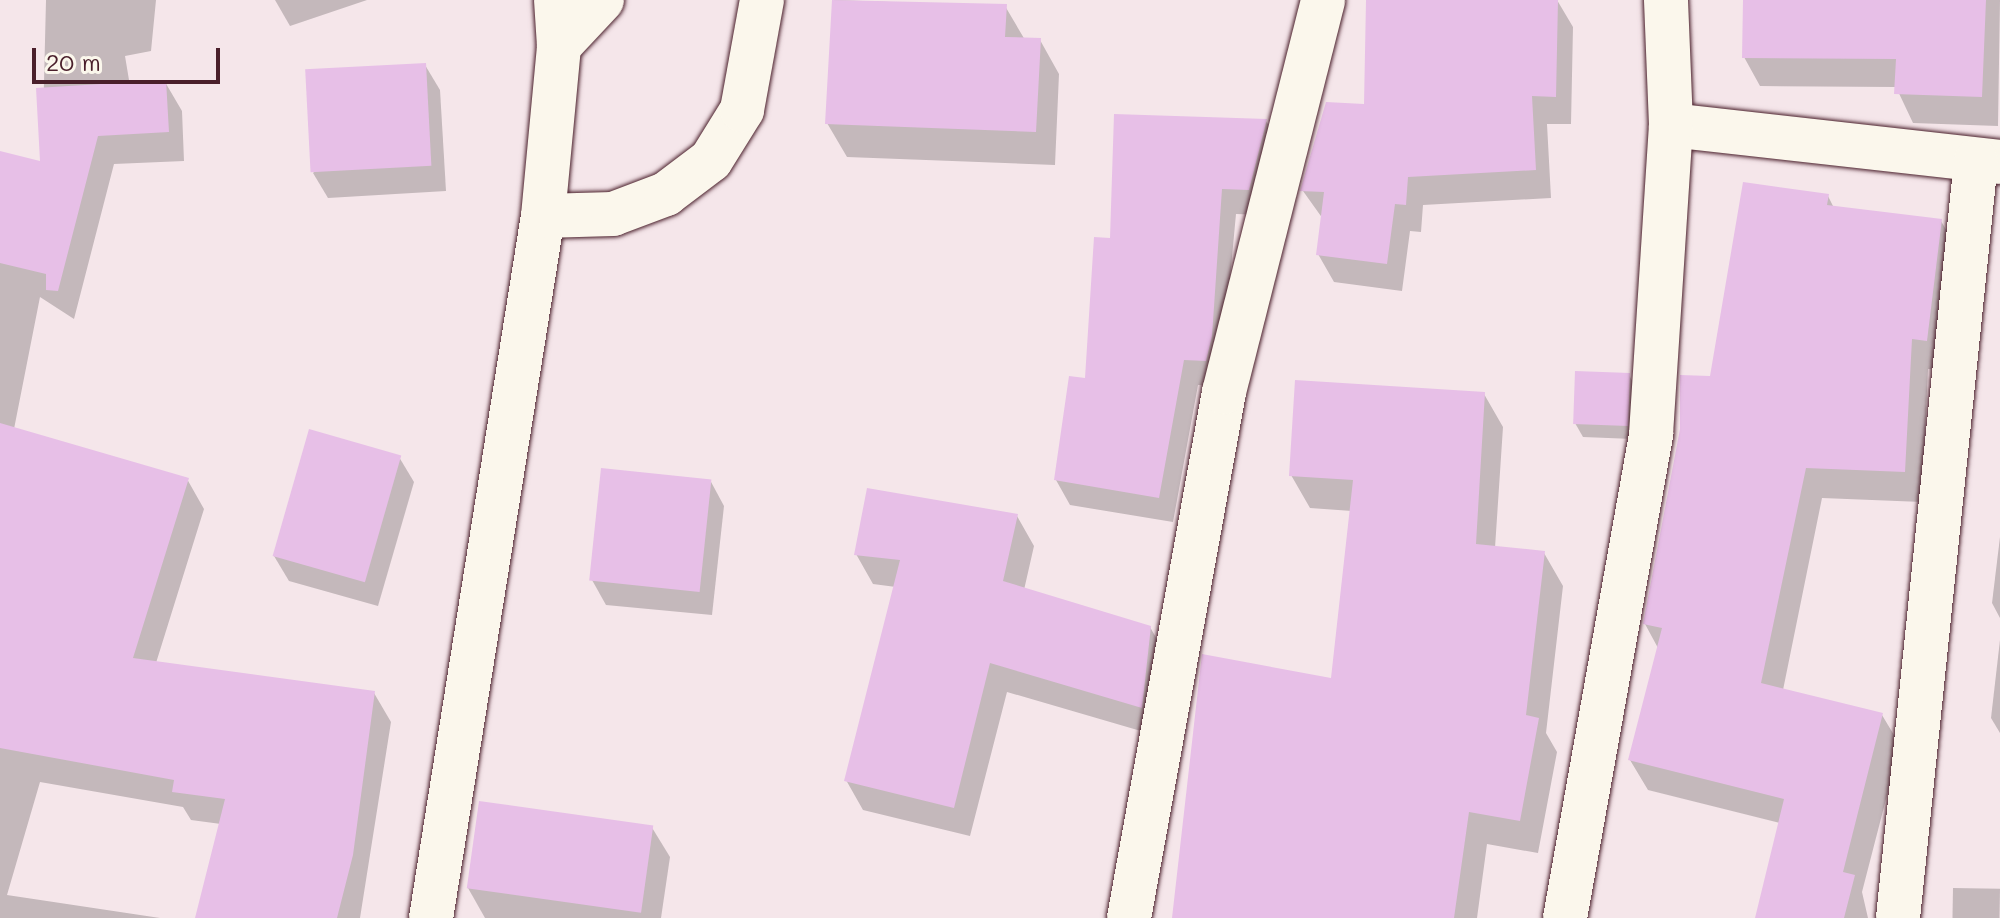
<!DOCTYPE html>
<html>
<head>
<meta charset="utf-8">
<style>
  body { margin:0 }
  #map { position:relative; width:2000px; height:918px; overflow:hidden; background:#f5e6ea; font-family:Mali,sans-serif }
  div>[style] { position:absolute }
  .shadow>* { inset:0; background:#0003; transform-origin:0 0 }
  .building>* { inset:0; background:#e7bfe7; transform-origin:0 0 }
  .roads { filter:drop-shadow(0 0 2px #4a1f2b) drop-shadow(0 0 2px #4a1f2b) }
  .street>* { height:44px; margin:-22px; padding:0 22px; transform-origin:22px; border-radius:22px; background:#fbf7ec }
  span { translate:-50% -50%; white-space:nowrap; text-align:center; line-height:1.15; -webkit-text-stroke:8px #fbf7ec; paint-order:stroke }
  .scale { position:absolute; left:32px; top:48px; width:188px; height:36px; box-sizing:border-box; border:4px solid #4a1f2b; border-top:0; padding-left:10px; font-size:24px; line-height:28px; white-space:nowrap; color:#4a1f2b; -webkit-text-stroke:6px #fbf7ec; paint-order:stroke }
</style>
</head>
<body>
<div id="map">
  <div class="shadow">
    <div style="clip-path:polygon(46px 0,156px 0,151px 51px,125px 56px,129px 80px,119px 83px,165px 82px,182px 111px,184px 161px,114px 164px,74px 319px,40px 297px,14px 429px,187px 479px,204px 509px,156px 663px,374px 693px,391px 722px,360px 918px,197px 918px,221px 824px,191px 820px,183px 807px,40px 782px,7px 895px,160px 918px,0 918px,0 153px,42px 163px)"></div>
    <div style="clip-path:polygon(275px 0,367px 0,290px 26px)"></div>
    <div style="clip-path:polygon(834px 0,1005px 6px,1025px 40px,1040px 40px,1059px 74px,1055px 165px,847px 157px,827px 123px)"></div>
    <div style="clip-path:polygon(1368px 0,1557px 0,1573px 27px,1571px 124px,1547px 124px,1551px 198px,1423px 205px,1421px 232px,1410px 231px,1402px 291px,1334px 282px,1318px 254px,1323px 219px,1303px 191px,1366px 106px)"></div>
    <div style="clip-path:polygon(1745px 0,2000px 0,1998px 126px,1913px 123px,1896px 87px,1760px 86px,1744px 57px)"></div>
    <div style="clip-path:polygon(425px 65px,440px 90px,446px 191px,328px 198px,313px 173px)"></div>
    <div style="clip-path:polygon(1266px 121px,1281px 146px,1263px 215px,1236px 214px,1220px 386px,1198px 385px,1173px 522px,1070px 505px,1056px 480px,1086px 380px,1112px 240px)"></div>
    <div style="clip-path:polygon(1828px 196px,1834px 208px,1941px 221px,1959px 252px,1943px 370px,1928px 369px,1922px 502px,1822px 498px,1783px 690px,1882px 715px,1900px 745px,1862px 892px,1868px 918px,1757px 918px,1780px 823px,1648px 790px,1630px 760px,1658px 648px,1645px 624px,1711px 378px)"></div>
    <div style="clip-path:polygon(1629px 375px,1636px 388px,1633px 439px,1583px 437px,1575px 423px)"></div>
    <div style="clip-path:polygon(1484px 394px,1503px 427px,1495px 548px,1544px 553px,1563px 586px,1546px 733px,1557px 752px,1538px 853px,1487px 844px,1477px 918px,1175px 918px,1333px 681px,1352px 511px,1310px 508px,1291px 475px)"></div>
    <div style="clip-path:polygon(399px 457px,414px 482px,378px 606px,289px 581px,274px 556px)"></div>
    <div style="clip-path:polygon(710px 480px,724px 506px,712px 615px,606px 605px,592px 580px)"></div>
    <div style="clip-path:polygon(1017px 516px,1034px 546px,1024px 590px,1150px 627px,1167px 657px,1158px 736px,1007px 692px,970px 836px,863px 810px,846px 780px,896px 587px,873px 584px,856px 554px)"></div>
    <div style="clip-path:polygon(2000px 537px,2000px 618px,1992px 603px)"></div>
    <div style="clip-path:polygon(2000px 640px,2000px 733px,1991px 718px)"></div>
    <div style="clip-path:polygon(651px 826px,670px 857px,661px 918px,485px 918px,468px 888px)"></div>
    <div style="left:1953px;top:888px;width:47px;height:30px;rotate:1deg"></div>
  </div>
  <div class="building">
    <div style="clip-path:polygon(832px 0,1007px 4px,1005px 37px,1041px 38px,1036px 132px,825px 124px)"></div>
    <div style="clip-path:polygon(1366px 0,1558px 0,1556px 97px,1532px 96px,1536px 170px,1408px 177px,1406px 205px,1395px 204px,1387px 264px,1316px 255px,1324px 192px,1300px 191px,1326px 102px,1364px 104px)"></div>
    <div style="clip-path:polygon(1743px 0,1986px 0,1982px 97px,1894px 94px,1896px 59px,1742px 58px)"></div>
    <div style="left:426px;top:63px;width:103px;height:121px;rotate:87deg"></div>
    <div style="clip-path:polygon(166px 80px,169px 132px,98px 136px,58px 291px,46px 290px,46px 274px,0 263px,0 151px,40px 161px,36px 88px)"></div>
    <div style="clip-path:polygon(1114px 114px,1267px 119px,1249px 190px,1222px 189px,1212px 336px,1206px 361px,1184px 360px,1159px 498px,1054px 480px,1069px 376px,1085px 378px,1094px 237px,1110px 238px)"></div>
    <div style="clip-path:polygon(1743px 182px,1829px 194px,1827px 205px,1942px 219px,1927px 341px,1912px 339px,1905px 472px,1806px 468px,1761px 683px,1883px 713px,1843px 872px,1855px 875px,1844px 918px,1755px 918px,1784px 799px,1628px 760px,1662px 628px,1643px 624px,1680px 429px,1680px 375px,1710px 376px)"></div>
    <div style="left:1575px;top:371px;width:55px;height:53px;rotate:2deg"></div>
    <div style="clip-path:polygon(1295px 380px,1485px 392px,1476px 544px,1545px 551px,1526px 715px,1539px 718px,1520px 821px,1469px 812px,1454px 918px,1172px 918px,1202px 654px,1331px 678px,1353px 480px,1289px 476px)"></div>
    <div style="clip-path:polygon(0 423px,189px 478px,133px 658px,375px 691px,353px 855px,337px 918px,195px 918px,225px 799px,172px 792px,174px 780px,0 748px)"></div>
    <div style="left:309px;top:429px;width:96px;height:132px;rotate:16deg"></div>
    <div style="left:601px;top:468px;width:111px;height:113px;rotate:6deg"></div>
    <div style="clip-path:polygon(867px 488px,1018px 514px,1003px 581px,1151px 626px,1142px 708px,990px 663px,954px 808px,844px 781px,900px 560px,854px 555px)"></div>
    <div style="left:479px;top:801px;width:176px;height:88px;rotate:8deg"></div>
  </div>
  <div class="roads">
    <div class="street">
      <div style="left:559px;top:46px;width:63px;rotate:-46.9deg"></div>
      <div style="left:1671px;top:125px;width:331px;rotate:6.4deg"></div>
      <div style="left:543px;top:216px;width:70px;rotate:-1.6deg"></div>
      <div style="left:613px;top:214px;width:57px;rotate:-20.7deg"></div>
      <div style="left:666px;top:194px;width:56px;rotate:-37.1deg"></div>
      <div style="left:711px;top:160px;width:59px;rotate:-58.2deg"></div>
      <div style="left:742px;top:110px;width:112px;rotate:-79.7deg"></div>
      <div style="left:431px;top:918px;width:711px;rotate:-80.94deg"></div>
      <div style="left:543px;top:216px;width:171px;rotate:-84.6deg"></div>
      <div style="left:559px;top:46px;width:46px;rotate:-93.7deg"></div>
      <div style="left:1129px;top:918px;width:535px;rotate:-79.76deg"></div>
      <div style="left:1224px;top:392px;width:404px;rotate:-75.8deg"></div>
      <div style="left:1565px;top:918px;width:492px;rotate:-79.9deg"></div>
      <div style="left:1651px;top:434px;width:310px;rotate:-86.3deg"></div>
      <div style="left:1671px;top:125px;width:125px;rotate:-92.3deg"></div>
      <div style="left:1898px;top:918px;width:761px;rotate:-84.12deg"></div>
    </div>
  </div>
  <div class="scale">20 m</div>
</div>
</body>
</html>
